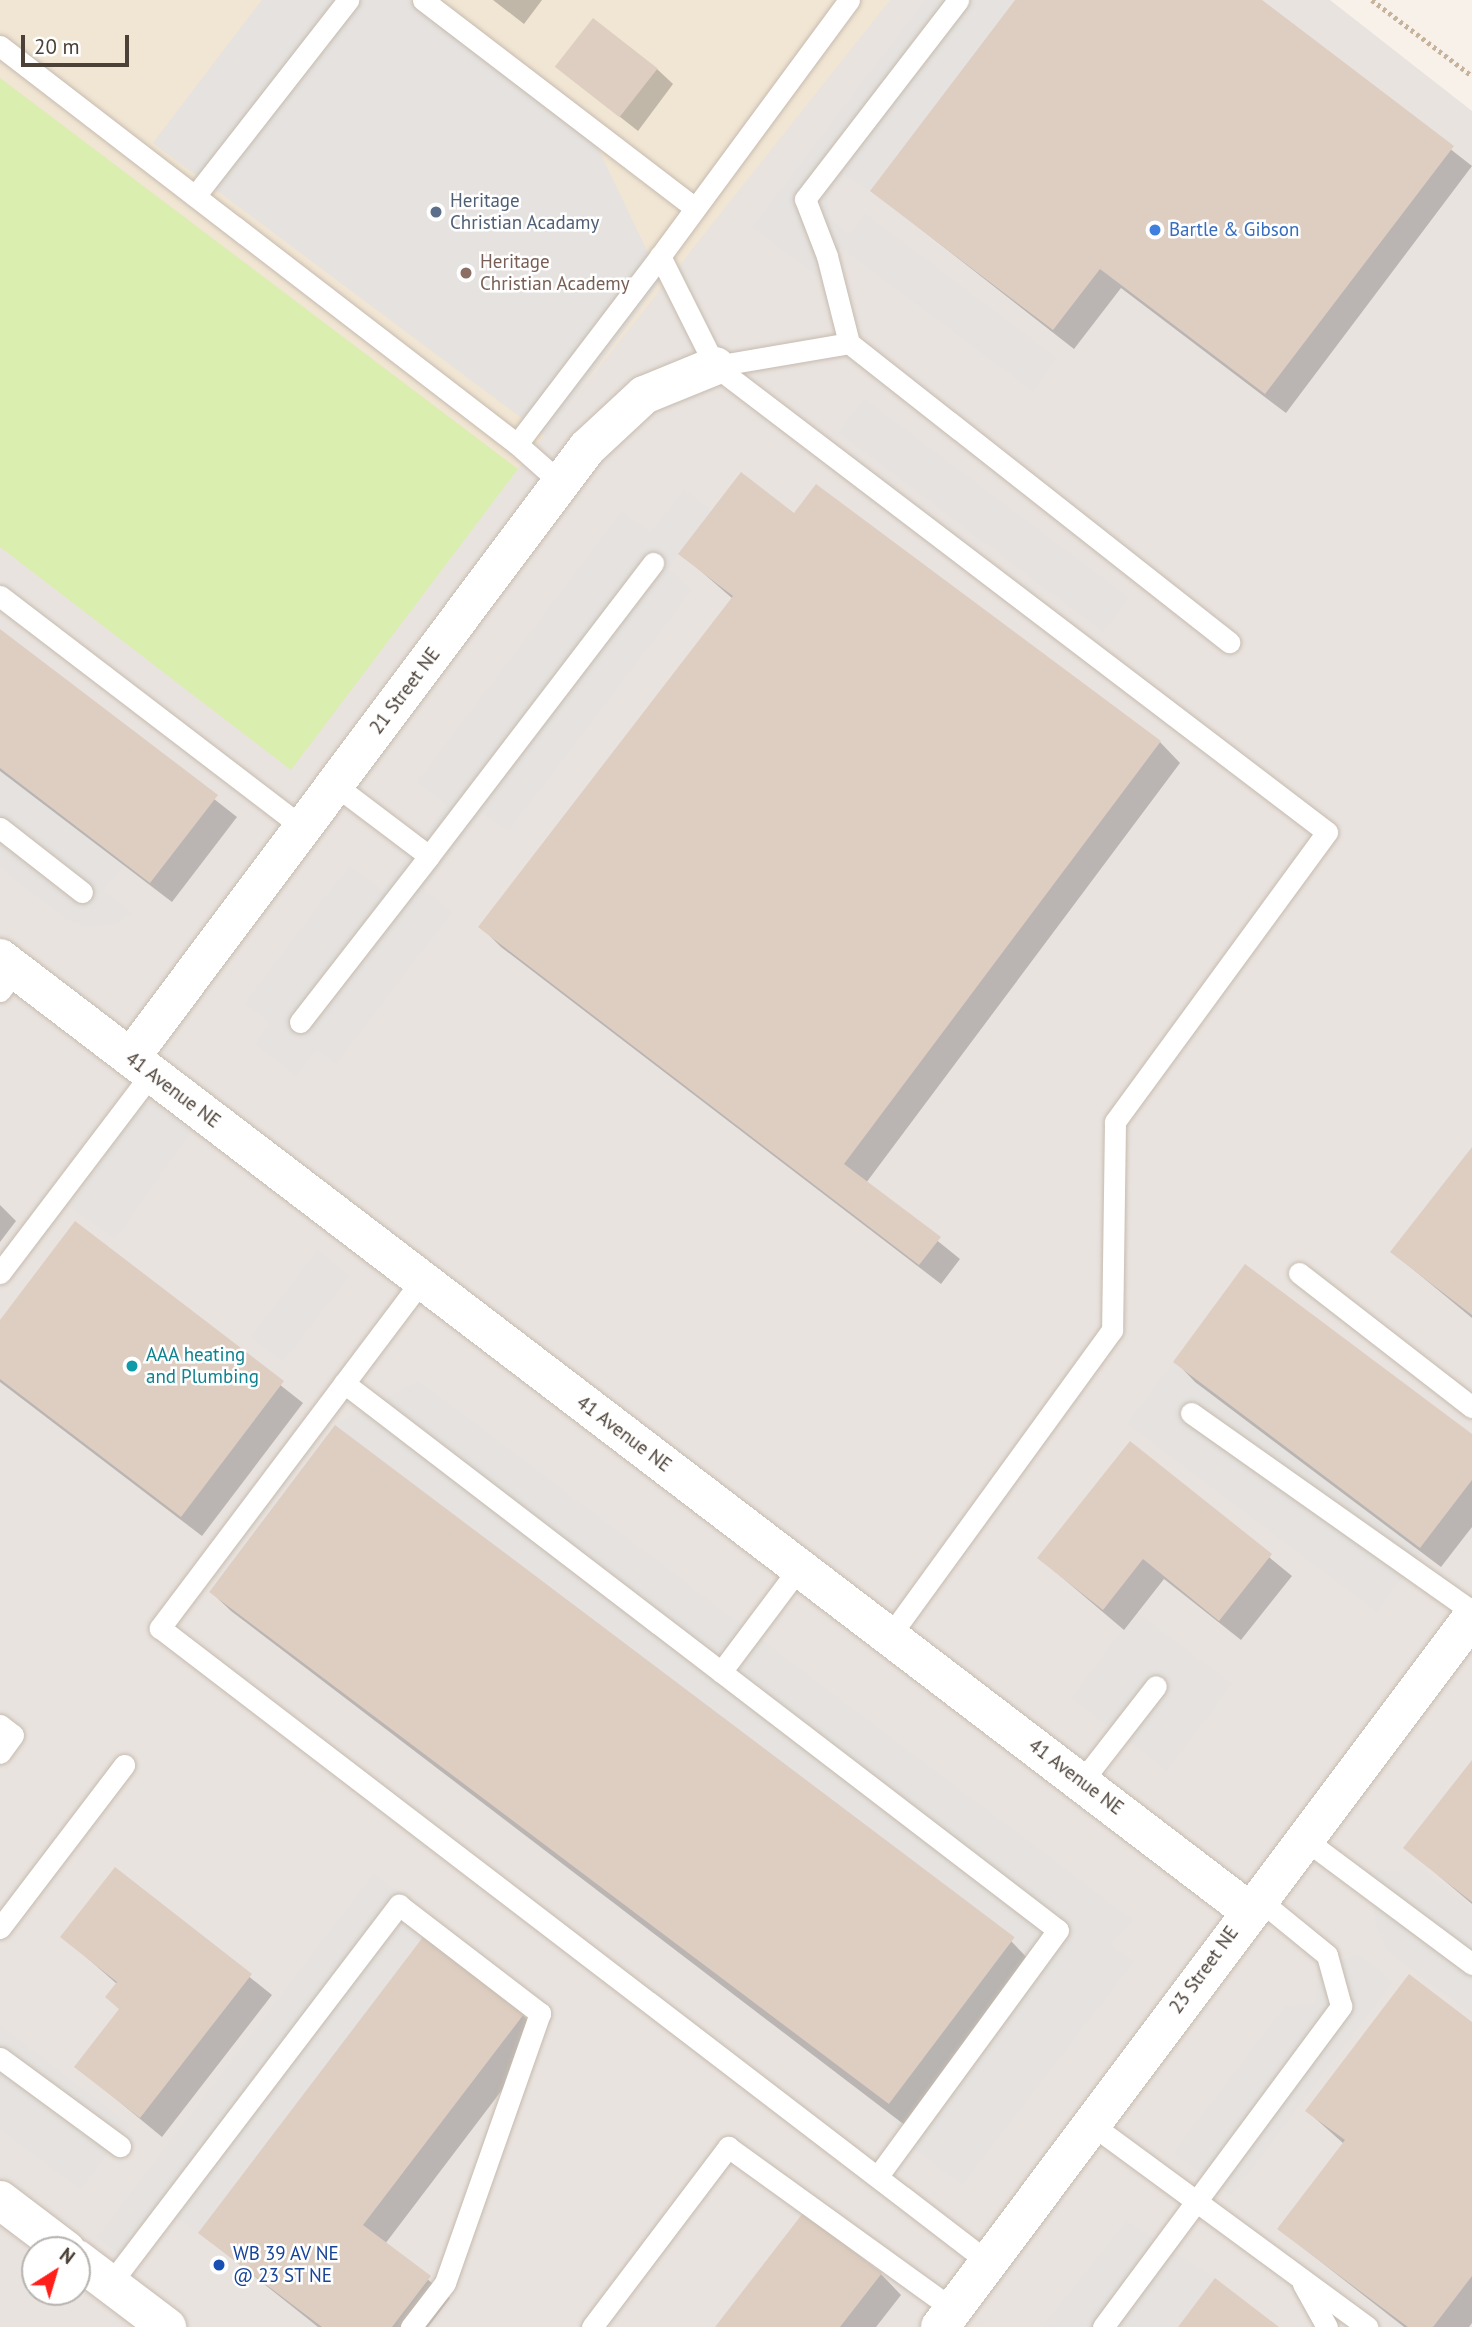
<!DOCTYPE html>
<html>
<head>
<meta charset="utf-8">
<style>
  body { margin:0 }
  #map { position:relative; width:1472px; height:2327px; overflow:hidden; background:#f7f1ea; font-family:"PT Sans",sans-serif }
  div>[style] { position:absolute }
  .industrial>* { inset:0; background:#e9e3df }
  .education>* { inset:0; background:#f1e5d3 }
  .green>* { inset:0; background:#daeeb0 }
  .parking>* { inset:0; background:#e5e2df; transform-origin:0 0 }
  .shadow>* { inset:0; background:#0003 }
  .building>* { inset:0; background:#ddcec1; transform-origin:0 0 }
  .path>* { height:4.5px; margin-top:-2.25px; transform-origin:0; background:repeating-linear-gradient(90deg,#c7b29b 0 3.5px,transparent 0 7px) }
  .roads { filter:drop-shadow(0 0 2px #c6bbaf) drop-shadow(0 0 2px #c6bbaf) }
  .service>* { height:21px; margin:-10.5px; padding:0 10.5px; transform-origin:10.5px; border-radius:10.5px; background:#fff }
  .minor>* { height:38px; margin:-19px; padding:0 19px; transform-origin:19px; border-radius:19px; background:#fff }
  .dots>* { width:19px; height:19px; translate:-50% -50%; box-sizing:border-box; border:4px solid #fff; border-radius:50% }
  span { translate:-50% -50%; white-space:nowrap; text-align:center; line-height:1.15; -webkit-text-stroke:5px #fff; paint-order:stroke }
  .service-label { font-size:19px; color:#4e5e75 }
  .left { translate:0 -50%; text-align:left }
  .shop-label { font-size:19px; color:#366cbe }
  .education-label { font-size:19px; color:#785e54 }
  .street-label { font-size:19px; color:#4c4137 }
  .culture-label { font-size:19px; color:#0d838f }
  .transit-label { font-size:19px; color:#164399 }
  .north { position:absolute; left:21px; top:2236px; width:70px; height:70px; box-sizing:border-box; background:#fff; border:2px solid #b7b3af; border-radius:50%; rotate:37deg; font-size:19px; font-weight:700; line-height:28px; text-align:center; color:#4c4137 }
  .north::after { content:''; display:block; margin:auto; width:24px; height:32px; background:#ff1e19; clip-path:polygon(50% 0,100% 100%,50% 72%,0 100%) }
  .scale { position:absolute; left:21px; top:35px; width:108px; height:32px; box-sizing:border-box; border:4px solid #4c4137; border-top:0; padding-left:9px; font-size:21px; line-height:24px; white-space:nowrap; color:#4c4137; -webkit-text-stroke:5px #fff; paint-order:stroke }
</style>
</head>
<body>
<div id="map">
  <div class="industrial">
    <div style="clip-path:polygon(evenodd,0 0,1330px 0,1472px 111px,1472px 2327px,0 2327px,0 0,35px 2250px,77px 2250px,77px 2292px,35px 2292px,35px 2250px)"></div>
  </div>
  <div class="education">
    <div style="clip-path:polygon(0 0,890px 0,518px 469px,0 78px)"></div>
  </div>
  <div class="green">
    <div style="clip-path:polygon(0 78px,518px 469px,291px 770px,0 547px)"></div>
  </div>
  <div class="parking">
    <div style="clip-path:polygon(262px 0,409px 0,594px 140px,661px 280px,546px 436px,153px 143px)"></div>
    <div style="clip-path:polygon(925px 0,1015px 0,870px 191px,844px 174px,827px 197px,830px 218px,849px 235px,865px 213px,1057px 358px,1033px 391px,840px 247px,818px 277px,752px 227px)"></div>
    <div style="left:864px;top:398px;width:332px;height:43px;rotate:37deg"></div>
    <div style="clip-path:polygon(684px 489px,712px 511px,668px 569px,693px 589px,508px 831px,482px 813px,424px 889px,452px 912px,336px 1064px,316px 1050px,296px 1076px,255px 1044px,271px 1023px,244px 1004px,349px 866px,382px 890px,447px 805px,417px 782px,622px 511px,651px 532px)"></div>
    <div style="clip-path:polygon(0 768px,125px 864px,103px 891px,133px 913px,115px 925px,87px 927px,66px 919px,0 868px)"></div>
    <div style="left:146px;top:1099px;width:55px;height:132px;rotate:35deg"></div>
    <div style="left:318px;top:1250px;width:41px;height:110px;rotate:38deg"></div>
    <div style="left:1173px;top:1362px;width:313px;height:77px;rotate:37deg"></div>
    <div style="clip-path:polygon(419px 1381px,1133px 1920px,1110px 1945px,1134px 1961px,962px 2185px,914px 2149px,884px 2107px,1011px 1940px,335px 1425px)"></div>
    <div style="left:1136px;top:1612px;width:120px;height:108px;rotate:37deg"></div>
    <div style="clip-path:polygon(1422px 1870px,1472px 1908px,1472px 2014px,1388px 1952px,1377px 1927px,1366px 1872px)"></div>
    <div style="clip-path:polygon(374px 1873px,437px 1920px,198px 2233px,174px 2216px,136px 2267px,97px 2237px)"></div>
    <div style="clip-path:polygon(1358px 1954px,1394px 1981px,1231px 2196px,1173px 2153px,1285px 2006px,1315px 2004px,1318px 1969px)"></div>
    <div style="clip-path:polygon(0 2025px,130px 2125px,80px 2190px,0 2129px)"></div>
    <div style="clip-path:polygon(1126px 2221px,1215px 2278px,1178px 2327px,1042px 2327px)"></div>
  </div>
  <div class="shadow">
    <div style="clip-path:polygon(493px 0,542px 0,524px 24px)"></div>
    <div style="clip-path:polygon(1017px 0,1260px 0,1472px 166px,1286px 413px,1121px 288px,1074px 349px,872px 191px)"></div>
    <div style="clip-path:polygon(558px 68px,657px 69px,673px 84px,638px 131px)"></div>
    <div style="clip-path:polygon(794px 515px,1160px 742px,1180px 763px,866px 1183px,960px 1259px,941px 1284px,501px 947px,481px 927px,733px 599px,681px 554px)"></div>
    <div style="clip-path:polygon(0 631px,237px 817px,172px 902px,0 771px)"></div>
    <div style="clip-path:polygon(1472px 1149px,1472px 1318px,1392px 1252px)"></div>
    <div style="clip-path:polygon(0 1205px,16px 1221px,0 1242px)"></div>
    <div style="clip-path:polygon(75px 1223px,303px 1403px,202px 1536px,0 1382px,0 1322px)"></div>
    <div style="clip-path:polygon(1175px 1361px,1472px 1437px,1472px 1527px,1441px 1567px,1195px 1382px)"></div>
    <div style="clip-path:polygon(1130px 1443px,1292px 1576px,1241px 1640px,1164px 1579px,1124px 1630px,1039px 1558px)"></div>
    <div style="clip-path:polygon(210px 1591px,1011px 1941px,1031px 1962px,906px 2126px,231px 1611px)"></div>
    <div style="clip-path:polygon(1472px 1763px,1472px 1904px,1406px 1848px)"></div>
    <div style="clip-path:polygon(115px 1869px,272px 1995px,162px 2137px,77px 2067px,121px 2011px,117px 1984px,63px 1937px)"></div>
    <div style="clip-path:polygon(523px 2015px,543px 2036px,385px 2244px,450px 2298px,428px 2327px,318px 2327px,200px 2233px)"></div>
    <div style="clip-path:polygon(1472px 2024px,1472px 2323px,1469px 2327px,1404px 2327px,1279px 2229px,1344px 2144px,1307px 2111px)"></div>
    <div style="clip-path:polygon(881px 2274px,901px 2295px,876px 2327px,717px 2327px)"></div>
  </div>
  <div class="building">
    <div style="clip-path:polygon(1015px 0,1262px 0,1454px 146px,1265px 394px,1100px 269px,1053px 330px,870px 191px)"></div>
    <div style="left:593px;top:18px;width:82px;height:62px;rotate:38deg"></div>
    <div style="clip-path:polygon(741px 472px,794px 513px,816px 484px,1161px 741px,844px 1164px,941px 1237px,919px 1265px,478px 927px,733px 596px,678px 554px)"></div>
    <div style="clip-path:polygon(0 629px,218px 795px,150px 883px,0 768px)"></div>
    <div style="clip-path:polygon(1472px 1147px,1472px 1315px,1390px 1252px)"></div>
    <div style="clip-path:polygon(75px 1221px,284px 1381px,181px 1517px,0 1379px,0 1320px)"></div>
    <div style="clip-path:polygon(1245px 1264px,1472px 1434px,1472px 1480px,1420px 1548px,1173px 1362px)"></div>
    <div style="left:335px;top:1425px;width:851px;height:209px;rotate:37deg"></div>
    <div style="clip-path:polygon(1130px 1441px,1272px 1554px,1219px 1621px,1143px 1559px,1103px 1610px,1037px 1558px)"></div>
    <div style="clip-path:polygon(1472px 1760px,1472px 1902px,1403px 1848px)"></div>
    <div style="clip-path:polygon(115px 1867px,252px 1974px,140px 2118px,74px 2067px,119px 2009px,105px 1997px,117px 1982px,60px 1937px)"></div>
    <div style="clip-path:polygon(423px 1937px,524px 2014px,363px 2225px,431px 2276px,392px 2327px,322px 2327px,198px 2233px)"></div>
    <div style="clip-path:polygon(1409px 1974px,1472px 2022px,1472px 2276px,1433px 2327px,1408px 2327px,1277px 2229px,1345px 2140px,1305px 2111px)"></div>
    <div style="clip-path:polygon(803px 2213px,882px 2273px,840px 2327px,715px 2327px)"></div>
    <div style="clip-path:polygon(1215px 2278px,1279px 2327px,1178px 2327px)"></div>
  </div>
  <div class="path">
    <div style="left:1372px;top:0;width:126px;rotate:37.2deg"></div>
  </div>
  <div class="roads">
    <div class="service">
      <div style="left:423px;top:0;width:342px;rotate:37.4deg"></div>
      <div style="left:849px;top:0;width:318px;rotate:126.4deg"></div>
      <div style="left:660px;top:256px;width:123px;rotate:63.4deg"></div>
      <div style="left:715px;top:366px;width:769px;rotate:37.29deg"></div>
      <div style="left:1327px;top:832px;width:359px;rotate:126.2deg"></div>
      <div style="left:1115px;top:1122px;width:208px;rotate:90.8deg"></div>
      <div style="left:1112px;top:1330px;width:379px;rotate:126deg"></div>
      <div style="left:0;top:46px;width:652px;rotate:37.59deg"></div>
      <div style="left:517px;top:444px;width:236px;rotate:-52.7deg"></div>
      <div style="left:195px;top:196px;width:249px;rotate:-52deg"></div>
      <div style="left:849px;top:343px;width:484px;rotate:38.2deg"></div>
      <div style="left:715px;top:366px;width:136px;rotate:-9.7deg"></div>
      <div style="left:849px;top:343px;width:90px;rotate:-104.2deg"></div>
      <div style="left:827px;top:256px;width:61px;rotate:-111.1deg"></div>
      <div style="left:805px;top:199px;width:251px;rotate:-52.4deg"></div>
      <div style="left:517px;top:444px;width:59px;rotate:41.6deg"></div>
      <div style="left:0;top:596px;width:382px;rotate:37.4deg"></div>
      <div style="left:0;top:828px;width:104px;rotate:38deg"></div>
      <div style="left:429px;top:856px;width:369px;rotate:-52.6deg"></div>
      <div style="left:0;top:991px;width:26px;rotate:-53deg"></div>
      <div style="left:300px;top:1022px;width:210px;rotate:-52.1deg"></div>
      <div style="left:429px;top:856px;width:118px;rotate:-142.9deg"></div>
      <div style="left:0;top:1273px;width:251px;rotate:-52.8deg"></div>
      <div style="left:1299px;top:1273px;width:219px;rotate:37.8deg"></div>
      <div style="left:422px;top:1280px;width:436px;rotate:127deg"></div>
      <div style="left:160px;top:1628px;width:1043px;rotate:37.44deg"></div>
      <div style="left:344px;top:1383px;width:899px;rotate:37.46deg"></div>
      <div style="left:1058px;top:1930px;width:305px;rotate:126.2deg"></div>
      <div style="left:1191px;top:1413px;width:344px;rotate:35.2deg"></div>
      <div style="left:721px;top:1672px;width:130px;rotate:-53.1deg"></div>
      <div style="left:0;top:1725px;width:16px;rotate:38deg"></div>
      <div style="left:13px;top:1735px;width:22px;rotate:126deg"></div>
      <div style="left:1082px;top:1781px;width:120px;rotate:-52.1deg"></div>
      <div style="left:1303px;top:1838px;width:211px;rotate:36.7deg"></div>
      <div style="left:0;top:1928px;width:205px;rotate:-52.7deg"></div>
      <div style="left:0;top:2058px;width:149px;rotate:36.3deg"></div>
      <div style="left:1091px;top:2124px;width:343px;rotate:36.3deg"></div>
      <div style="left:110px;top:2284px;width:477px;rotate:-52.7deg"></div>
      <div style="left:399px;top:1905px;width:178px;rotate:37.5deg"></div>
      <div style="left:540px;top:2013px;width:286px;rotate:109.4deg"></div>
      <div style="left:445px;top:2283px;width:56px;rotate:127.7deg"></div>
      <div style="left:1303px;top:2284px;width:49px;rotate:60.8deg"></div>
      <div style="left:592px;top:2327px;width:226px;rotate:-52.9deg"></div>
      <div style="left:728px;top:2147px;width:277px;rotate:35.8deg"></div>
      <div style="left:1103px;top:2327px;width:400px;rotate:-53.4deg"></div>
      <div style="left:1341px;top:2006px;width:53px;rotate:-105.4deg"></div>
      <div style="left:1327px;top:1955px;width:90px;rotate:-140.8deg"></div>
    </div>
    <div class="minor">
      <div style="left:0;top:958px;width:1570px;rotate:37.34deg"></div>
      <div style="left:131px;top:1057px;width:761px;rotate:-53.18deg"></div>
      <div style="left:587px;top:448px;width:78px;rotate:-42.9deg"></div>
      <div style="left:644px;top:395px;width:77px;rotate:-22.2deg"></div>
      <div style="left:0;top:2200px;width:83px;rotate:37.1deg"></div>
      <div style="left:77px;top:2259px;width:113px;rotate:37.1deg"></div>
      <div style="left:940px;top:2327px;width:887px;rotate:-53.16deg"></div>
    </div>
  </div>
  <div class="dots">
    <div style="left:436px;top:212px;background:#5c6f8a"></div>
    <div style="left:1155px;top:230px;background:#3f7fe0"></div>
    <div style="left:466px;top:273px;background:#8d6e63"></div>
    <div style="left:132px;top:1366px;background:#0f9aa8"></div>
    <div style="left:219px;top:2265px;background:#1a4fb4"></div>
  </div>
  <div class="service-label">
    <span class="left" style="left:450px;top:212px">Heritage<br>Christian Acadamy</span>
  </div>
  <div class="shop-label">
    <span class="left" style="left:1169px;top:230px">Bartle &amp; Gibson</span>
  </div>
  <div class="education-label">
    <span class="left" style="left:480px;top:273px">Heritage<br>Christian Academy</span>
  </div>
  <div class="street-label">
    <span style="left:405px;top:691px;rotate:-53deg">21 Street NE</span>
    <span style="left:173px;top:1090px;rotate:37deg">41 Avenue NE</span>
    <span style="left:624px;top:1434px;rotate:37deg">41 Avenue NE</span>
    <span style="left:1076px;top:1777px;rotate:37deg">41 Avenue NE</span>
    <span style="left:1204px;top:1970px;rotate:-54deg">23 Street NE</span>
  </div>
  <div class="culture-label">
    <span class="left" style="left:146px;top:1366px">AAA heating<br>and Plumbing</span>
  </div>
  <div class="transit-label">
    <span class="left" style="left:233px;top:2265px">WB 39 AV NE<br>@ 23 ST NE</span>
  </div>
  <div class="north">N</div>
  <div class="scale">20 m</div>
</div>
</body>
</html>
